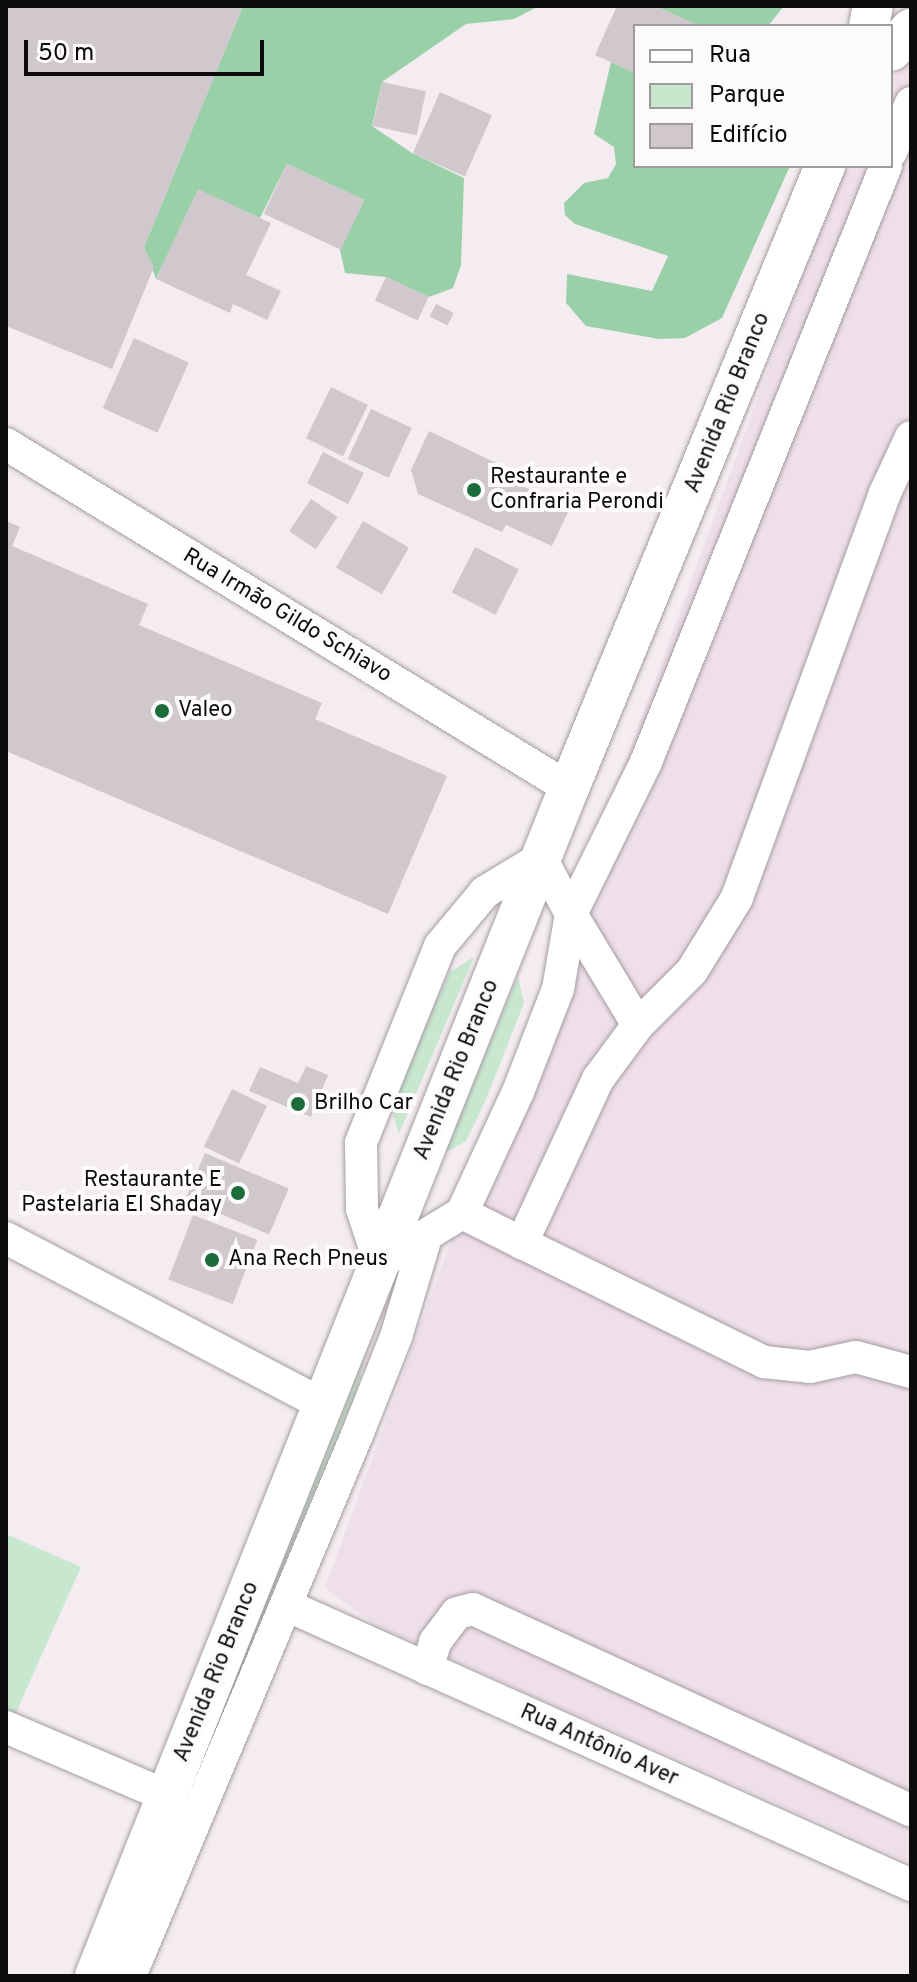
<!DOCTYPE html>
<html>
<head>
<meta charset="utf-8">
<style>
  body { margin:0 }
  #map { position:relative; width:917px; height:1982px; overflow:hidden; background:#f4ecf1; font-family:Overpass,sans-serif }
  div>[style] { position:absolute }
  .built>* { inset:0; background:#efdfe9 }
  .green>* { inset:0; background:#c7e8cf }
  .forest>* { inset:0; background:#9ad0a8 }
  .building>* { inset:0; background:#d0c8cd; transform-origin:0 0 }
  .roads { filter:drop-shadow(0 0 2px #a59da2) drop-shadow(0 0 2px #a59da2) }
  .minor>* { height:32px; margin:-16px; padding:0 16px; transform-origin:16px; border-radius:16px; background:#fff }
  .major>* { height:40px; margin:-20px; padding:0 20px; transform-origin:20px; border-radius:20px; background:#fff }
  .dots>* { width:22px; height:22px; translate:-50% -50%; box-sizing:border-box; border:4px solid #fefbfd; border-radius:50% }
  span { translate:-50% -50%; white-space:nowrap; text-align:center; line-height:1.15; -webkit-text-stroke:8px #fefbfd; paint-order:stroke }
  .street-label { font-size:22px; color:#0e0b0d }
  .poi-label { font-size:22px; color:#0e0b0d }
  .left { translate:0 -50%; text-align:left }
  .right { translate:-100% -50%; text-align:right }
  .frame { position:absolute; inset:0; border:8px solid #0e0b0d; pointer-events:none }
  .legend { position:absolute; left:633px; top:24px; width:260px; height:144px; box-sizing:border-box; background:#fefbfd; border:2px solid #9e9b9d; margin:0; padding:10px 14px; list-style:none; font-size:24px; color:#0e0b0d }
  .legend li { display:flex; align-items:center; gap:16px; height:40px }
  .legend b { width:40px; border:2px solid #9e9b9d }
  .scale { position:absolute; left:24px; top:40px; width:240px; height:36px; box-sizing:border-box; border:4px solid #0e0b0d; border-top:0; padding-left:10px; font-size:24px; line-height:28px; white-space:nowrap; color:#0e0b0d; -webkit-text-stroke:6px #fefbfd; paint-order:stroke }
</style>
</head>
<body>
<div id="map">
  <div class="built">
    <div style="clip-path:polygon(911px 59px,911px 1863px,377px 1626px,325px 1588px,822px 221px,847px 166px,891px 166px,891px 81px)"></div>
  </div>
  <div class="green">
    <div style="clip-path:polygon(474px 957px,399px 1134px,391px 1108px,424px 1026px,450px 972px)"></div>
    <div style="clip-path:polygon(518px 976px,524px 1003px,485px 1102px,466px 1141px,443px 1154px)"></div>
    <div style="clip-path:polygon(367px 1347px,355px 1398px,300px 1539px,119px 1965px)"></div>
    <div style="clip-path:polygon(6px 1534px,81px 1567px,14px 1717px,6px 1713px)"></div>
  </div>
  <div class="forest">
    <div style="clip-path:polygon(243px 6px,539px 6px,514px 19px,466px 24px,382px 82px,372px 126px,412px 153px,464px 178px,461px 265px,453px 288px,429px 297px,386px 277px,345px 273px,340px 250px,364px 200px,287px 164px,260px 218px,198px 190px,156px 279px,144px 247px)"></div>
    <div style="clip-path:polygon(655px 6px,784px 6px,768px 26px,699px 26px)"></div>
    <div style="clip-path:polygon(611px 62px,635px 73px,635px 166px,790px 166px,722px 318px,685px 338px,659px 339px,586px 326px,566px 303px,567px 274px,652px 291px,668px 256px,575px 224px,565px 215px,564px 203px,584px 183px,608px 178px,616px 164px,614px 147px,594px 134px)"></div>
  </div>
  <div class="building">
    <div style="clip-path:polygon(6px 6px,243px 6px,144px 247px,154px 267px,112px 369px,6px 326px)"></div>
    <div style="clip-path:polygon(617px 6px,655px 6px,699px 26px,635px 26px,635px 73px,595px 55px)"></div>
    <div style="left:382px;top:82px;width:45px;height:45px;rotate:12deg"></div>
    <div style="left:440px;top:92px;width:57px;height:67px;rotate:24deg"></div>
    <div style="left:287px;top:164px;width:85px;height:55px;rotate:25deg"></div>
    <div style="clip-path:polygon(198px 189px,271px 223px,246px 275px,281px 291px,267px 320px,233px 304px,230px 313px,156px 279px)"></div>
    <div style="left:386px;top:277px;width:47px;height:26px;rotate:25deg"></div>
    <div style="left:436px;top:304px;width:20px;height:14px;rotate:27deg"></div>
    <div style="left:134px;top:338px;width:60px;height:77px;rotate:24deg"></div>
    <div style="left:331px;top:387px;width:41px;height:57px;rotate:26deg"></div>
    <div style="left:371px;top:409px;width:45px;height:55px;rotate:25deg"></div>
    <div style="clip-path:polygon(429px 431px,515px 472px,522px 486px,570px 508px,552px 546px,506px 525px,502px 532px,418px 494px,411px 470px)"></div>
    <div style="left:323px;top:452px;width:46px;height:35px;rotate:27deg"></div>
    <div style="left:311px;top:499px;width:32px;height:39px;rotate:34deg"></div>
    <div style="clip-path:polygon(6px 521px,20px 527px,12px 546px,148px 604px,139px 625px,322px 703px,315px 719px,447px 776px,388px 914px,6px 751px)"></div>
    <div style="left:363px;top:521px;width:53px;height:54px;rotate:30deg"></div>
    <div style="left:475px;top:547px;width:49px;height:51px;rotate:27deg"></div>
    <div style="clip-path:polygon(306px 1066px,328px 1075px,311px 1117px,249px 1091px,260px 1067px,298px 1083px)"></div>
    <div style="left:232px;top:1089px;width:39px;height:64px;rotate:26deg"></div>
    <div style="left:205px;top:1153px;width:91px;height:50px;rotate:23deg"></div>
    <div style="left:193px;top:1215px;width:69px;height:69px;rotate:21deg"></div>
  </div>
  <div class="roads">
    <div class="minor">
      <div style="left:891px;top:152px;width:53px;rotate:-67.8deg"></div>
      <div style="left:911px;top:437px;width:62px;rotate:114.9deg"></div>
      <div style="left:885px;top:493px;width:431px;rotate:110.1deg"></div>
      <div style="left:737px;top:898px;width:86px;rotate:121.7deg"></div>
      <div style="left:692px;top:971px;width:76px;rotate:135deg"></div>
      <div style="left:638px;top:1025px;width:67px;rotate:126.5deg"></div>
      <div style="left:598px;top:1079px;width:181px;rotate:114.9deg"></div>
      <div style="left:522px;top:1243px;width:270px;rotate:26.2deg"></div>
      <div style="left:764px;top:1362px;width:46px;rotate:6.2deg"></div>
      <div style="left:810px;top:1367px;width:47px;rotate:-12.3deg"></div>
      <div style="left:856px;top:1357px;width:57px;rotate:15.3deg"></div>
      <div style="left:6px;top:444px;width:660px;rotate:31.43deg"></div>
      <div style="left:638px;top:1025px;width:130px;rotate:-121.1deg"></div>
      <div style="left:571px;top:914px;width:64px;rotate:-118.2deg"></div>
      <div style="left:541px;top:858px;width:66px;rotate:148.7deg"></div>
      <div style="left:485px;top:892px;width:70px;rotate:129.8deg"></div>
      <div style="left:440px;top:946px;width:212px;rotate:111.9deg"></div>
      <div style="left:361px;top:1143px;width:66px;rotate:89.1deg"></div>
      <div style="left:362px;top:1209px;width:57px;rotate:71.6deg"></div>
      <div style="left:380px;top:1263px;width:96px;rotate:-31.4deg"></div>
      <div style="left:462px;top:1213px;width:133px;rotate:-65.2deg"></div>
      <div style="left:518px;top:1092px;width:110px;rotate:-68.8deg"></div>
      <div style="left:558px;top:989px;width:76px;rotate:-80.2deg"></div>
      <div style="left:571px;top:914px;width:169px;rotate:-63.7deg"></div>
      <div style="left:646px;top:762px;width:643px;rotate:-68.07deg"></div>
      <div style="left:462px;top:1213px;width:67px;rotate:26.6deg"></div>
      <div style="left:6px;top:1238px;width:359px;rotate:27.7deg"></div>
      <div style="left:288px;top:1606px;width:683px;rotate:24.12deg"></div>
      <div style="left:427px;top:1669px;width:28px;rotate:-73deg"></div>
      <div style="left:435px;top:1642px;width:36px;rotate:-53deg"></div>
      <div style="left:457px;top:1613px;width:16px;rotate:-14deg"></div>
      <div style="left:473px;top:1609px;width:482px;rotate:24.7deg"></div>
      <div style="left:6px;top:1727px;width:175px;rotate:23.2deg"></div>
      <div style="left:130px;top:1976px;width:587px;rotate:-67.24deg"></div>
      <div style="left:357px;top:1435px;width:105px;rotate:-68.3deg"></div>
      <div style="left:396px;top:1337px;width:104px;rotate:-73.3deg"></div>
    </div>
    <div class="major">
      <div style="left:869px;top:26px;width:20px;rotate:-79deg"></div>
      <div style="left:891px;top:51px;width:30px;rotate:-48deg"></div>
      <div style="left:95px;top:1976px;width:1279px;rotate:-68.25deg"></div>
      <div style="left:569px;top:788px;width:673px;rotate:-67.63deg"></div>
    </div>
  </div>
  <div class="dots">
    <div style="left:474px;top:490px;background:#1c6b3b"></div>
    <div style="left:162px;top:711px;background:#1c6b3b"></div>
    <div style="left:298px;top:1104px;background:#1c6b3b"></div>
    <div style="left:238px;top:1193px;background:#1c6b3b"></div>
    <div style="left:212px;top:1260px;background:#1c6b3b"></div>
  </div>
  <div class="street-label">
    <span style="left:728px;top:403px;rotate:-68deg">Avenida Rio Branco</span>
    <span style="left:287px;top:616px;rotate:31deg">Rua Irmão Gildo Schiavo</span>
    <span style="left:457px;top:1070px;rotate:-68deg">Avenida Rio Branco</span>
    <span style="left:217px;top:1672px;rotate:-68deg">Avenida Rio Branco</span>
    <span style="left:599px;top:1746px;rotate:24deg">Rua Antônio Aver</span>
  </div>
  <div class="poi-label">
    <span class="left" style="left:490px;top:490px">Restaurante e<br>Confraria Perondi</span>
    <span class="left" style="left:178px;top:711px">Valeo</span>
    <span class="left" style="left:314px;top:1104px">Brilho Car</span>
    <span class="right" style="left:222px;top:1193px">Restaurante E<br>Pastelaria El Shaday</span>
    <span class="left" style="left:228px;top:1260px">Ana Rech Pneus</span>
  </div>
  <div class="frame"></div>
  <ul class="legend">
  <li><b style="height:10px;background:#fff"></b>Rua</li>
  <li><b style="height:22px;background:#c7e8cf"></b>Parque</li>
  <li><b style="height:22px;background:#d0c8cd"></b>Edifício</li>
  </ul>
  <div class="scale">50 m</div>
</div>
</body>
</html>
